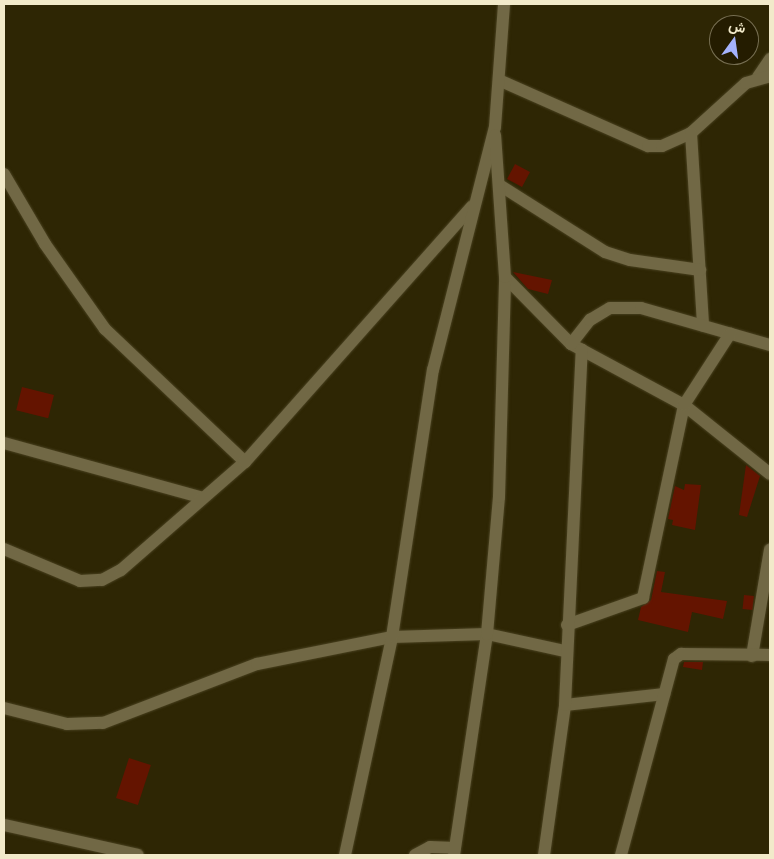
<!DOCTYPE html>
<html>
<head>
<meta charset="utf-8">
<style>
  body { margin:0 }
  #map { position:relative; width:774px; height:859px; overflow:hidden; background:#2e2604; font-family:"Titillium Web",Vazirmatn,sans-serif }
  div>[style] { position:absolute }
  .building>* { inset:0; background:#641400; transform-origin:0 0 }
  .roads { filter:drop-shadow(0 0 1px #494120) drop-shadow(0 0 1px #494120) }
  .minor>* { height:12px; margin:-6px; padding:0 6px; transform-origin:6px; border-radius:6px; background:#716845 }
  span { translate:-50% -50%; white-space:nowrap; text-align:center; line-height:1.15; -webkit-text-stroke:4px #241c00; paint-order:stroke }
  .frame { position:absolute; inset:0; border:5px solid #f2eaca; pointer-events:none }
  .north { position:absolute; left:709px; top:15px; width:50px; height:50px; box-sizing:border-box; background:#241c00; border:1px solid #766e51; border-radius:50%; rotate:14deg; font-size:14px; font-weight:700; line-height:20px; text-align:center; color:#f2eaca }
  .north::after { content:''; display:block; margin:auto; width:18px; height:22px; background:#a4b2fc; clip-path:polygon(50% 0,100% 100%,50% 72%,0 100%) }
</style>
</head>
<body>
<div id="map">
  <div class="building">
    <div style="left:515px;top:164px;width:17px;height:17px;rotate:28deg"></div>
    <div style="clip-path:polygon(513px 272px,552px 280px,548px 294px,528px 289px)"></div>
    <div style="left:22px;top:387px;width:33px;height:24px;rotate:14deg"></div>
    <div style="clip-path:polygon(746px 465px,760px 476px,747px 517px,739px 515px)"></div>
    <div style="clip-path:polygon(685px 484px,701px 485px,695px 530px,672px 525px,673px 520px,668px 519px,675px 486px,684px 490px)"></div>
    <div style="clip-path:polygon(657px 571px,665px 572px,661px 592px,727px 601px,723px 619px,692px 612px,688px 632px,638px 620px,641px 607px,651px 600px)"></div>
    <div style="left:744px;top:595px;width:10px;height:14px;rotate:6deg"></div>
    <div style="clip-path:polygon(684px 662px,703px 662px,702px 670px,683px 667px)"></div>
    <div style="left:129px;top:758px;width:23px;height:42px;rotate:18deg"></div>
  </div>
  <div class="roads">
    <div class="minor">
      <div style="left:758px;top:77px;width:22px;rotate:-56deg"></div>
      <div style="left:501px;top:81px;width:161px;rotate:23.9deg"></div>
      <div style="left:648px;top:146px;width:14px"></div>
      <div style="left:662px;top:146px;width:32px;rotate:-24deg"></div>
      <div style="left:691px;top:133px;width:74px;rotate:-42.3deg"></div>
      <div style="left:746px;top:83px;width:25px;rotate:-16deg"></div>
      <div style="left:691px;top:133px;width:193px;rotate:86.4deg"></div>
      <div style="left:4px;top:174px;width:81px;rotate:59.6deg"></div>
      <div style="left:45px;top:244px;width:104px;rotate:54.8deg"></div>
      <div style="left:105px;top:329px;width:193px;rotate:43.5deg"></div>
      <div style="left:501px;top:186px;width:123px;rotate:32.4deg"></div>
      <div style="left:605px;top:252px;width:26px;rotate:18deg"></div>
      <div style="left:630px;top:260px;width:71px;rotate:8.1deg"></div>
      <div style="left:505px;top:277px;width:94px;rotate:45.4deg"></div>
      <div style="left:571px;top:344px;width:128px;rotate:28.4deg"></div>
      <div style="left:684px;top:405px;width:110px;rotate:38.7deg"></div>
      <div style="left:571px;top:344px;width:31px;rotate:-52deg"></div>
      <div style="left:590px;top:320px;width:23px;rotate:-31deg"></div>
      <div style="left:610px;top:308px;width:31px"></div>
      <div style="left:641px;top:308px;width:134px;rotate:16deg"></div>
      <div style="left:4px;top:443px;width:206px;rotate:15.4deg"></div>
      <div style="left:4px;top:549px;width:82px;rotate:22.8deg"></div>
      <div style="left:80px;top:581px;width:22px;rotate:-3deg"></div>
      <div style="left:102px;top:580px;width:21px;rotate:-28deg"></div>
      <div style="left:121px;top:570px;width:164px;rotate:-41.1deg"></div>
      <div style="left:245px;top:462px;width:342px;rotate:-48.4deg"></div>
      <div style="left:567px;top:625px;width:81px;rotate:-19.6deg"></div>
      <div style="left:643px;top:598px;width:197px;rotate:-78deg"></div>
      <div style="left:684px;top:405px;width:85px;rotate:-57.1deg"></div>
      <div style="left:752px;top:656px;width:108px;rotate:-80.4deg"></div>
      <div style="left:565px;top:705px;width:100px;rotate:-6.3deg"></div>
      <div style="left:4px;top:708px;width:65px;rotate:14.3deg"></div>
      <div style="left:67px;top:724px;width:36px;rotate:-2deg"></div>
      <div style="left:103px;top:723px;width:165px;rotate:-21deg"></div>
      <div style="left:257px;top:664px;width:138px;rotate:-11.3deg"></div>
      <div style="left:392px;top:637px;width:95px;rotate:-1.8deg"></div>
      <div style="left:487px;top:634px;width:80px;rotate:12.3deg"></div>
      <div style="left:4px;top:825px;width:137px;rotate:12.6deg"></div>
      <div style="left:345px;top:855px;width:223px;rotate:-77.8deg"></div>
      <div style="left:392px;top:637px;width:270px;rotate:-81.3deg"></div>
      <div style="left:433px;top:370px;width:251px;rotate:-75.7deg"></div>
      <div style="left:495px;top:127px;width:123px;rotate:-85.8deg"></div>
      <div style="left:415px;top:855px;width:17px;rotate:-28deg"></div>
      <div style="left:430px;top:847px;width:25px;rotate:2deg"></div>
      <div style="left:454px;top:855px;width:223px;rotate:-81.5deg"></div>
      <div style="left:487px;top:634px;width:138px;rotate:-85deg"></div>
      <div style="left:499px;top:497px;width:220px;rotate:-88.4deg"></div>
      <div style="left:505px;top:277px;width:142px;rotate:-94deg"></div>
      <div style="left:544px;top:855px;width:151px;rotate:-82deg"></div>
      <div style="left:565px;top:705px;width:356px;rotate:-87.3deg"></div>
      <div style="left:621px;top:855px;width:203px;rotate:-74.9deg"></div>
      <div style="left:674px;top:659px;width:9px;rotate:-36deg"></div>
      <div style="left:681px;top:654px;width:89px;rotate:0.6deg"></div>
    </div>
  </div>
  <div class="frame"></div>
  <div class="north">ش</div>
</div>
</body>
</html>
